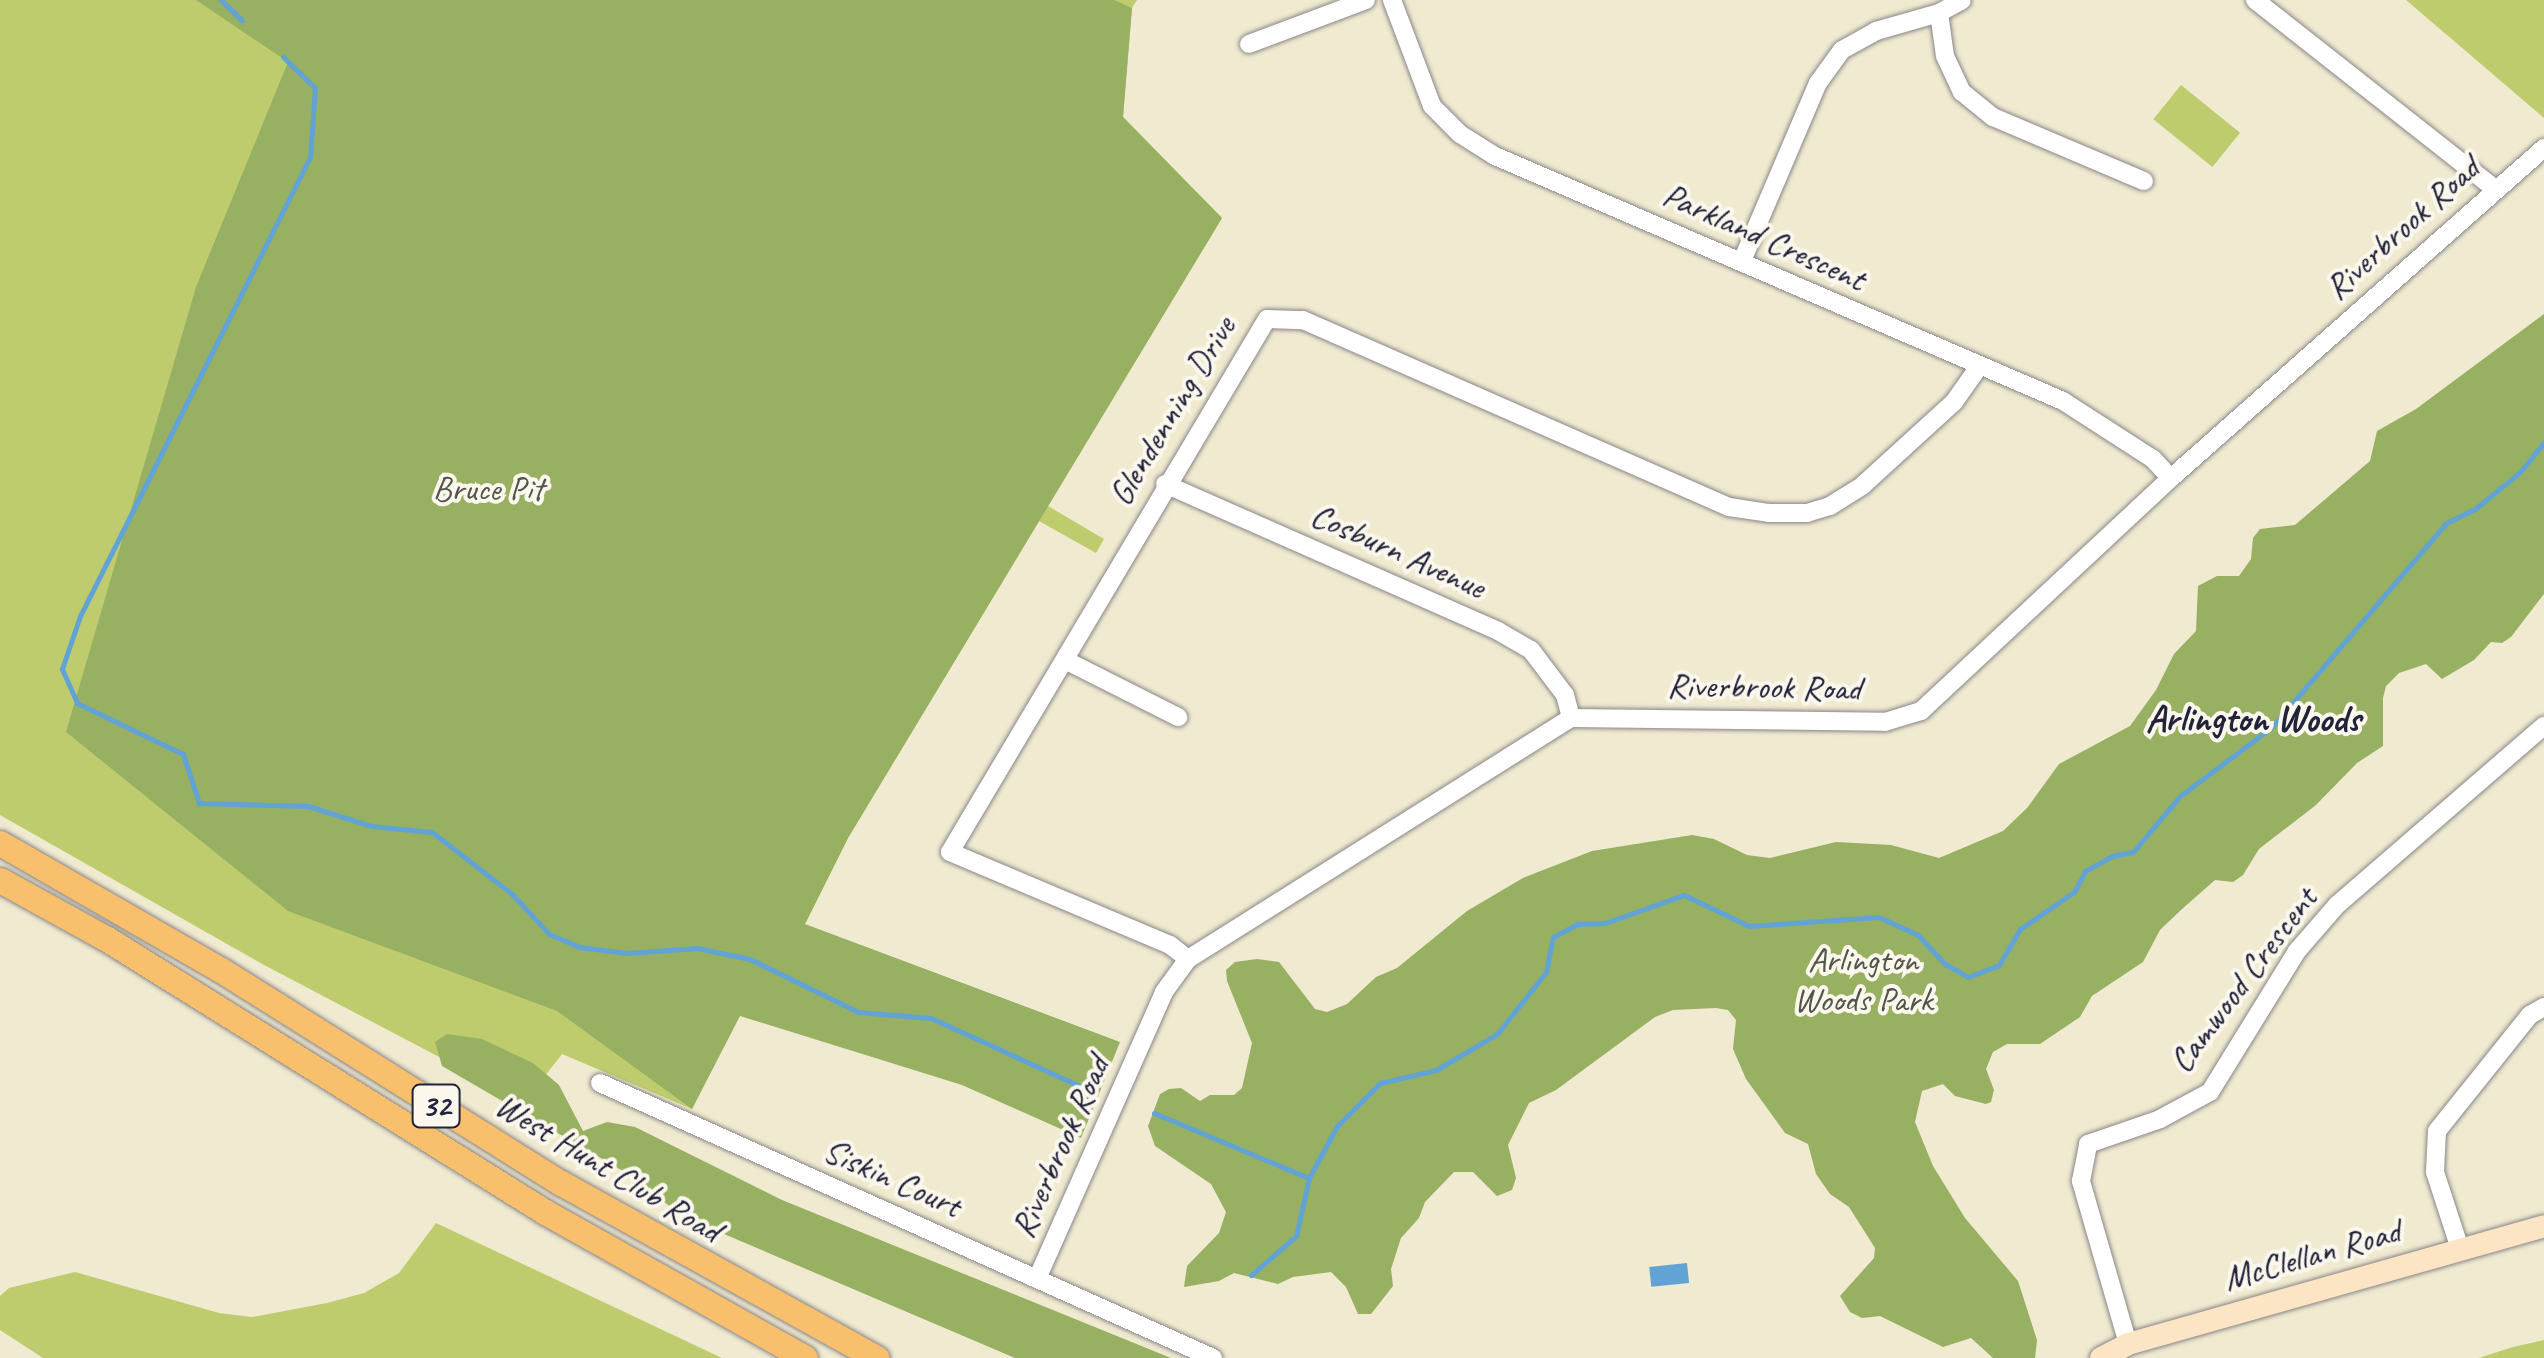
<!DOCTYPE html>
<html>
<head>
<meta charset="utf-8">
<style>
  body { margin:0 }
  #map { position:relative; width:2544px; height:1358px; overflow:hidden; background:#f0ead1; font-family:Caveat,sans-serif }
  div>[style] { position:absolute }
  .green>* { inset:0; background:#bfcc6e; transform-origin:0 0 }
  .forest>* { inset:0; background:#97b061 }
  .water>* { inset:0; background:#62a3d5; transform-origin:0 0 }
  .stream>* { height:5px; margin:-2.5px; padding:0 2.5px; transform-origin:2.5px; border-radius:2.5px; background:#62a3d5 }
  .roads { filter:drop-shadow(0 0 2px #898686) drop-shadow(0 0 2px #898686) }
  .street>* { height:18px; margin:-9px; padding:0 9px; transform-origin:9px; border-radius:9px; background:#fff }
  .secondary>* { height:22px; margin:-11px; padding:0 11px; transform-origin:11px; border-radius:11px; background:#fce5c4 }
  .primary>* { height:25px; margin:-12.5px; padding:0 12.5px; transform-origin:12.5px; border-radius:12.5px; background:#f8bf6c }
  span { translate:-50% -50%; white-space:nowrap; text-align:center; line-height:1.15; -webkit-text-stroke:8px #fbf7ec; paint-order:stroke }
  .shield-label span { padding:2px 8px; background:#fbf7ec; border:2px solid; border-radius:8px; -webkit-text-stroke-width:0 }
  .shield-label { font-size:32px; color:#22223b; font-weight:700 }
  .street-label { font-size:35px; color:#22223b }
  .park-label { font-size:35px; color:#51554a }
  .neighbourhood-label { font-size:38px; color:#22223b; font-weight:700 }
</style>
</head>
<body>
<div id="map">
  <div class="green">
    <div style="clip-path:polygon(0 0,1137px 0,1132px 8px,1123px 117px,1222px 218px,1048px 506px,1104px 539px,1096px 553px,1039px 521px,848px 838px,805px 924px,739px 1016px,692px 1109px,562px 1054px,525px 1102px,264px 965px,0 815px)"></div>
    <div style="clip-path:polygon(2406px 0,2544px 0,2544px 118px,2461px 47px)"></div>
    <div style="left:2181px;top:85px;width:76px;height:44px;rotate:39deg"></div>
    <div style="clip-path:polygon(436px 1223px,722px 1358px,43px 1358px,0 1330px,0 1296px,9px 1288px,75px 1272px,219px 1313px,252px 1317px,327px 1303px,364px 1293px,399px 1273px)"></div>
    <div style="clip-path:polygon(2544px 1340px,2544px 1358px,2479px 1358px,2513px 1347px)"></div>
  </div>
  <div class="forest">
    <div style="clip-path:polygon(196px 0,1114px 0,1132px 8px,1123px 117px,1222px 218px,848px 838px,805px 924px,1120px 1042px,1081px 1138px,962px 1085px,740px 1016px,692px 1109px,557px 1011px,288px 911px,66px 732px,196px 287px,288px 62px)"></div>
    <div style="clip-path:polygon(2544px 314px,2544px 594px,2511px 637px,2502px 643px,2491px 642px,2474px 660px,2442px 679px,2426px 664px,2399px 673px,2386px 686px,2383px 698px,2383px 746px,2357px 763px,2316px 805px,2259px 849px,2243px 875px,2233px 882px,2215px 880px,2182px 909px,2160px 930px,2143px 962px,2092px 996px,2080px 1017px,2040px 1044px,2007px 1044px,1993px 1052px,1986px 1069px,1994px 1090px,1991px 1102px,1986px 1104px,1955px 1096px,1943px 1084px,1922px 1091px,1915px 1122px,1933px 1166px,1965px 1218px,2018px 1281px,2037px 1340px,2035px 1358px,1993px 1358px,1971px 1338px,1943px 1347px,1880px 1316px,1862px 1318px,1850px 1312px,1840px 1296px,1874px 1258px,1875px 1248px,1849px 1207px,1830px 1194px,1816px 1174px,1808px 1144px,1785px 1133px,1746px 1079px,1733px 1049px,1736px 1020px,1728px 1010px,1716px 1008px,1673px 1010px,1655px 1017px,1556px 1090px,1529px 1103px,1508px 1145px,1516px 1178px,1512px 1190px,1497px 1196px,1473px 1172px,1454px 1172px,1425px 1202px,1419px 1218px,1401px 1238px,1391px 1269px,1393px 1286px,1371px 1314px,1358px 1314px,1346px 1287px,1331px 1272px,1293px 1277px,1278px 1284px,1234px 1273px,1219px 1281px,1184px 1287px,1187px 1266px,1219px 1233px,1226px 1212px,1211px 1184px,1155px 1146px,1148px 1126px,1160px 1094px,1169px 1089px,1181px 1088px,1200px 1101px,1210px 1095px,1234px 1095px,1242px 1088px,1252px 1043px,1227px 981px,1226px 970px,1235px 962px,1257px 959px,1279px 962px,1315px 1009px,1327px 1012px,1347px 1004px,1376px 977px,1397px 968px,1467px 911px,1523px 878px,1592px 851px,1692px 835px,1714px 839px,1747px 855px,1770px 858px,1836px 842px,1891px 845px,1939px 858px,2003px 831px,2027px 808px,2059px 764px,2130px 726px,2156px 690px,2174px 654px,2196px 631px,2198px 586px,2217px 576px,2239px 576px,2251px 559px,2253px 538px,2260px 529px,2295px 525px,2370px 461px,2377px 431px,2416px 409px)"></div>
    <div style="clip-path:polygon(447px 1034px,482px 1039px,533px 1063px,559px 1085px,583px 1131px,607px 1122px,635px 1127px,782px 1200px,1171px 1358px,1015px 1358px,684px 1217px,623px 1171px,442px 1066px,435px 1042px)"></div>
  </div>
  <div class="water">
    <div style="left:1687px;top:1263px;width:20px;height:38px;rotate:84deg"></div>
  </div>
  <div class="stream">
    <div style="left:221px;top:0;width:29px;rotate:44deg"></div>
    <div style="left:283px;top:57px;width:45px;rotate:44.1deg"></div>
    <div style="left:315px;top:88px;width:69px;rotate:94.1deg"></div>
    <div style="left:310px;top:157px;width:513px;rotate:116.61deg"></div>
    <div style="left:80px;top:616px;width:56px;rotate:108.8deg"></div>
    <div style="left:62px;top:669px;width:37px;rotate:66deg"></div>
    <div style="left:77px;top:703px;width:118px;rotate:25.7deg"></div>
    <div style="left:183px;top:754px;width:52px;rotate:71.9deg"></div>
    <div style="left:199px;top:803px;width:109px;rotate:1.6deg"></div>
    <div style="left:308px;top:806px;width:66px;rotate:17.6deg"></div>
    <div style="left:371px;top:826px;width:61px;rotate:5.6deg"></div>
    <div style="left:432px;top:832px;width:101px;rotate:37.8deg"></div>
    <div style="left:512px;top:894px;width:54px;rotate:47.2deg"></div>
    <div style="left:549px;top:934px;width:33px;rotate:23deg"></div>
    <div style="left:579px;top:947px;width:48px;rotate:7.1deg"></div>
    <div style="left:627px;top:953px;width:70px;rotate:-4.1deg"></div>
    <div style="left:697px;top:948px;width:54px;rotate:11.7deg"></div>
    <div style="left:750px;top:959px;width:120px;rotate:26.1deg"></div>
    <div style="left:858px;top:1012px;width:73px;rotate:4.7deg"></div>
    <div style="left:931px;top:1018px;width:173px;rotate:24.6deg"></div>
    <div style="left:1154px;top:1113px;width:168px;rotate:22.8deg"></div>
    <div style="left:1251px;top:1275px;width:60px;rotate:-40.9deg"></div>
    <div style="left:1296px;top:1236px;width:59px;rotate:-77.4deg"></div>
    <div style="left:1309px;top:1178px;width:59px;rotate:-61.7deg"></div>
    <div style="left:1337px;top:1126px;width:61px;rotate:-45deg"></div>
    <div style="left:1380px;top:1083px;width:57px;rotate:-13.1deg"></div>
    <div style="left:1436px;top:1070px;width:71px;rotate:-30.5deg"></div>
    <div style="left:1497px;top:1034px;width:79px;rotate:-51.7deg"></div>
    <div style="left:1546px;top:972px;width:36px;rotate:-79deg"></div>
    <div style="left:1553px;top:937px;width:27px;rotate:-28deg"></div>
    <div style="left:1577px;top:924px;width:28px;rotate:-2deg"></div>
    <div style="left:1605px;top:923px;width:84px;rotate:-19.5deg"></div>
    <div style="left:1684px;top:895px;width:72px;rotate:25.5deg"></div>
    <div style="left:1749px;top:926px;width:130px;rotate:-4deg"></div>
    <div style="left:1879px;top:917px;width:43px;rotate:24.8deg"></div>
    <div style="left:1918px;top:935px;width:40px;rotate:47deg"></div>
    <div style="left:1945px;top:964px;width:26px;rotate:29deg"></div>
    <div style="left:1968px;top:977px;width:33px;rotate:-21deg"></div>
    <div style="left:1999px;top:965px;width:42px;rotate:-59.7deg"></div>
    <div style="left:2020px;top:929px;width:65px;rotate:-34.4deg"></div>
    <div style="left:2074px;top:892px;width:24px;rotate:-62deg"></div>
    <div style="left:2085px;top:871px;width:31px;rotate:-29deg"></div>
    <div style="left:2112px;top:856px;width:21px;rotate:-11deg"></div>
    <div style="left:2133px;top:852px;width:73px;rotate:-50deg"></div>
    <div style="left:2180px;top:796px;width:115px;rotate:-36.9deg"></div>
    <div style="left:2272px;top:727px;width:268px;rotate:-49.5deg"></div>
    <div style="left:2446px;top:523px;width:32px;rotate:-26deg"></div>
    <div style="left:2475px;top:509px;width:58px;rotate:-39.4deg"></div>
    <div style="left:2520px;top:472px;width:38px;rotate:-51deg"></div>
  </div>
  <div class="roads">
    <div class="street">
      <div style="left:1392px;top:0;width:113px;rotate:69.3deg"></div>
      <div style="left:1432px;top:106px;width:40px;rotate:45deg"></div>
      <div style="left:1460px;top:134px;width:41px;rotate:32.2deg"></div>
      <div style="left:1495px;top:156px;width:619px;rotate:23.33deg"></div>
      <div style="left:2063px;top:401px;width:107px;rotate:32.8deg"></div>
      <div style="left:2153px;top:459px;width:26px;rotate:47deg"></div>
      <div style="left:2255px;top:0;width:304px;rotate:38.2deg"></div>
      <div style="left:1939px;top:13px;width:43px;rotate:82.1deg"></div>
      <div style="left:1945px;top:56px;width:40px;rotate:65deg"></div>
      <div style="left:1962px;top:92px;width:40px;rotate:39deg"></div>
      <div style="left:1993px;top:117px;width:164px;rotate:23deg"></div>
      <div style="left:1249px;top:44px;width:125px;rotate:-20.6deg"></div>
      <div style="left:1742px;top:261px;width:194px;rotate:-66.9deg"></div>
      <div style="left:1818px;top:83px;width:41px;rotate:-54deg"></div>
      <div style="left:1842px;top:50px;width:39px;rotate:-29deg"></div>
      <div style="left:1876px;top:31px;width:66px;rotate:-15.9deg"></div>
      <div style="left:1939px;top:13px;width:26px;rotate:-29deg"></div>
      <div style="left:1165px;top:484px;width:364px;rotate:23.8deg"></div>
      <div style="left:1498px;top:631px;width:38px;rotate:30deg"></div>
      <div style="left:1531px;top:650px;width:56px;rotate:52.9deg"></div>
      <div style="left:1565px;top:695px;width:24px;rotate:75deg"></div>
      <div style="left:1065px;top:660px;width:127px;rotate:26.8deg"></div>
      <div style="left:1188px;top:959px;width:23px;rotate:-142deg"></div>
      <div style="left:1170px;top:945px;width:239px;rotate:-157.1deg"></div>
      <div style="left:950px;top:852px;width:620px;rotate:-59.26deg"></div>
      <div style="left:1267px;top:319px;width:36px;rotate:2deg"></div>
      <div style="left:1303px;top:320px;width:465px;rotate:23.7deg"></div>
      <div style="left:1729px;top:507px;width:40px;rotate:8.5deg"></div>
      <div style="left:1769px;top:513px;width:38px"></div>
      <div style="left:1807px;top:513px;width:24px;rotate:-17deg"></div>
      <div style="left:1830px;top:506px;width:39px;rotate:-32deg"></div>
      <div style="left:1863px;top:485px;width:123px;rotate:-42.4deg"></div>
      <div style="left:1954px;top:402px;width:42px;rotate:-54.8deg"></div>
      <div style="left:600px;top:1083px;width:672px;rotate:24.16deg"></div>
      <div style="left:2460px;top:1249px;width:81px;rotate:-108deg"></div>
      <div style="left:2435px;top:1172px;width:41px;rotate:-87.2deg"></div>
      <div style="left:2437px;top:1131px;width:149px;rotate:-51.3deg"></div>
      <div style="left:2530px;top:1015px;width:16px;rotate:-30deg"></div>
      <div style="left:1037px;top:1279px;width:314px;rotate:-66.1deg"></div>
      <div style="left:1164px;top:992px;width:41px;rotate:-54deg"></div>
      <div style="left:1188px;top:959px;width:453px;rotate:-32.2deg"></div>
      <div style="left:1571px;top:718px;width:314px;rotate:0.7deg"></div>
      <div style="left:1885px;top:722px;width:38px;rotate:-17deg"></div>
      <div style="left:1921px;top:711px;width:342px;rotate:-43deg"></div>
      <div style="left:2171px;top:478px;width:498px;rotate:-41.5deg"></div>
      <div style="left:2128px;top:1344px;width:170px;rotate:-106.1deg"></div>
      <div style="left:2081px;top:1181px;width:38px;rotate:-79deg"></div>
      <div style="left:2088px;top:1144px;width:76px;rotate:-19.1deg"></div>
      <div style="left:2160px;top:1119px;width:57px;rotate:-28.4deg"></div>
      <div style="left:2210px;top:1092px;width:166px;rotate:-58.3deg"></div>
      <div style="left:2297px;top:951px;width:61px;rotate:-49deg"></div>
      <div style="left:2337px;top:905px;width:274px;rotate:-40.9deg"></div>
    </div>
    <div class="secondary">
      <div style="left:2101px;top:1358px;width:30px;rotate:-27deg"></div>
      <div style="left:2128px;top:1344px;width:432px;rotate:-15.8deg"></div>
    </div>
    <div class="primary">
      <div style="left:0;top:843px;width:255px;rotate:29.9deg"></div>
      <div style="left:221px;top:970px;width:401px;rotate:32.1deg"></div>
      <div style="left:561px;top:1183px;width:361px;rotate:29deg"></div>
      <div style="left:0;top:880px;width:122px;rotate:28.9deg"></div>
      <div style="left:107px;top:939px;width:516px;rotate:31.93deg"></div>
      <div style="left:545px;top:1212px;width:298px;rotate:29.3deg"></div>
    </div>
  </div>
  <div class="shield-label">
    <span style="left:436px;top:1106px">32</span>
  </div>
  <div class="street-label">
    <span style="left:2402px;top:228px;rotate:-42deg">Riverbrook Road</span>
    <span style="left:1764px;top:237px;rotate:24deg">Parkland Crescent</span>
    <span style="left:1172px;top:411px;rotate:-59deg">Glendenning Drive</span>
    <span style="left:1398px;top:551px;rotate:24deg">Cosburn Avenue</span>
    <span style="left:1764px;top:687px;rotate:1deg">Riverbrook Road</span>
    <span style="left:2243px;top:980px;rotate:-53deg">Camwood Crescent</span>
    <span style="left:1060px;top:1147px;rotate:-66deg">Riverbrook Road</span>
    <span style="left:608px;top:1168px;rotate:31deg">West Hunt Club Road</span>
    <span style="left:892px;top:1178px;rotate:24deg">Siskin Court</span>
    <span style="left:2312px;top:1255px;rotate:-16deg">McClellan Road</span>
  </div>
  <div class="park-label">
    <span style="left:488px;top:489px">Bruce Pit</span>
    <span style="left:1863px;top:980px">Arlington<br>Woods Park</span>
  </div>
  <div class="neighbourhood-label">
    <span style="left:2253px;top:719px">Arlington Woods</span>
  </div>
</div>
</body>
</html>
